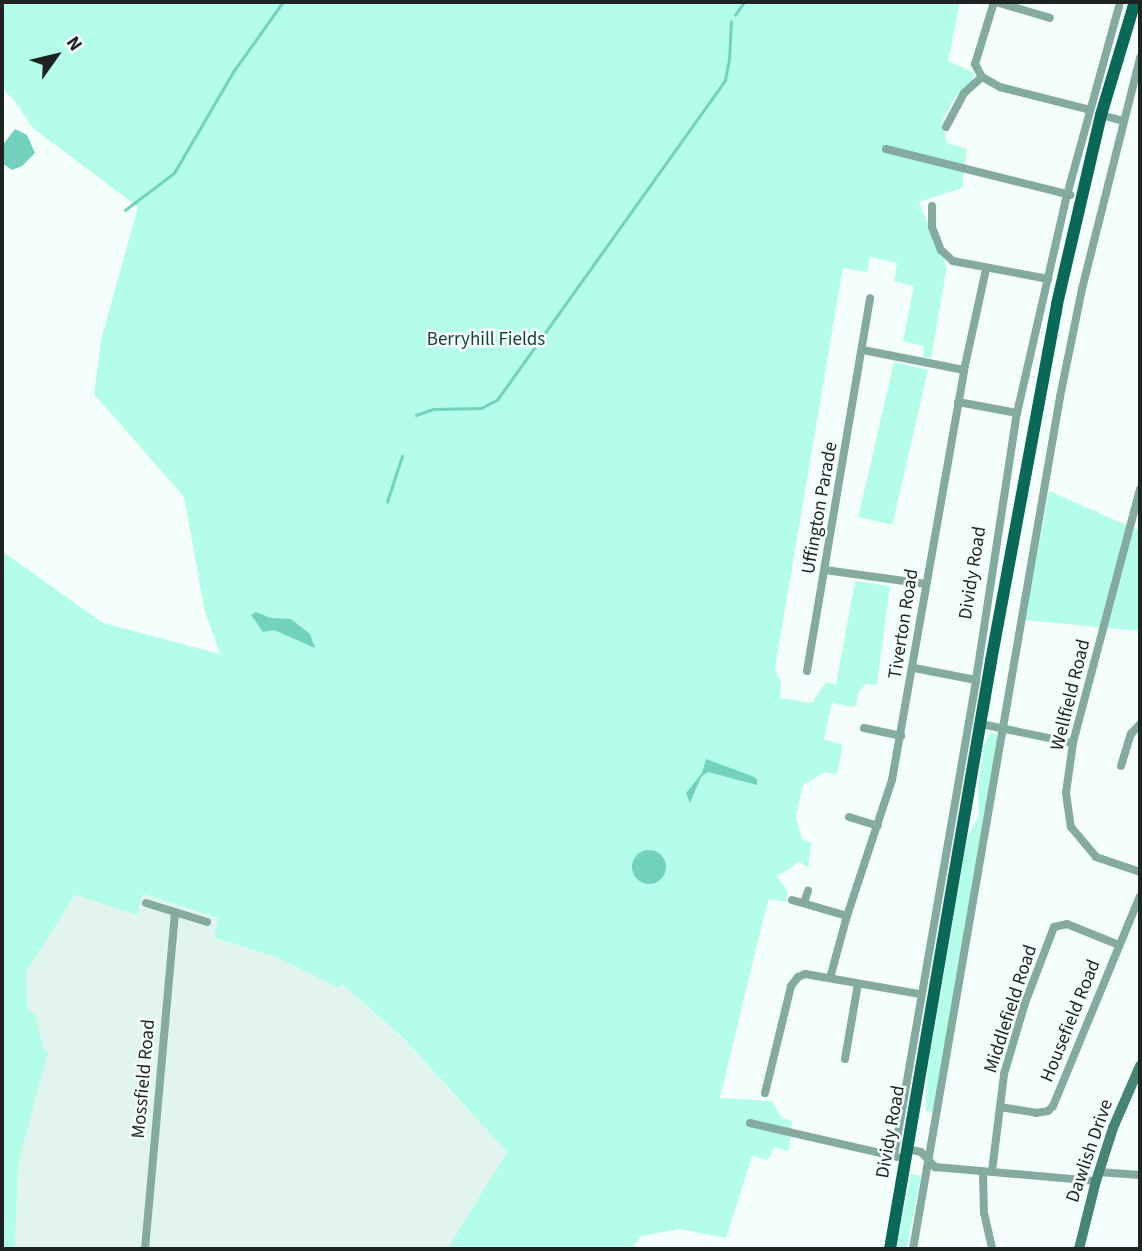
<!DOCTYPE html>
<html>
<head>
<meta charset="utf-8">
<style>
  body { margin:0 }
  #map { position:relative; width:1142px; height:1251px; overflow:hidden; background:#f4fefb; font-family:"Source Sans 3",sans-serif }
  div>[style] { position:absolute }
  .built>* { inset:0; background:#e1f4ee }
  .green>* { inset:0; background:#b5fdeb; transform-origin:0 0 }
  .water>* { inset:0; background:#72d2bd }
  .round { border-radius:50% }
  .stream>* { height:2.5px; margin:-1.25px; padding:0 1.25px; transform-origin:1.25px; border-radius:1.25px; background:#72d2bd }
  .street>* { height:8px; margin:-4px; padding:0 4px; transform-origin:4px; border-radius:4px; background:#85aba1 }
  .secondary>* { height:10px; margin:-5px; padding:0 5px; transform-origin:5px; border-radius:5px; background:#488476 }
  .primary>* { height:12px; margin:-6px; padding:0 6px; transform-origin:6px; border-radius:6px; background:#0b6859 }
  span { translate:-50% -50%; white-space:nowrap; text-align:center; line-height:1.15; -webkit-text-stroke:5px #f4fefb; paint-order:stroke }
  .park-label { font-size:19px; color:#164239 }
  .street-label { font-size:19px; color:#1e2221 }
  .frame { position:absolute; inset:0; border:4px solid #1e2221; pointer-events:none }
  .north { position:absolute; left:21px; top:21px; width:70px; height:70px; -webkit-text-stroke:5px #f4fefb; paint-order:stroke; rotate:56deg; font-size:19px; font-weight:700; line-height:28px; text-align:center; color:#1e2221 }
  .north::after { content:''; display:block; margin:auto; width:24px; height:32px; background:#1e2221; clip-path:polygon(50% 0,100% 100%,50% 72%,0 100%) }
</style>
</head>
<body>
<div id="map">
  <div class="built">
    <div style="clip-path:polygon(143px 894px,218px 918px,215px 939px,273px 956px,339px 988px,342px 984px,403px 1039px,507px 1152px,447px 1249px,15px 1249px,18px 1165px,47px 1052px,44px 1051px,35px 1014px,28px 1011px,26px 972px,75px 895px,137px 915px)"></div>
  </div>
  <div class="green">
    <div style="clip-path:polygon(2px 2px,960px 2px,948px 61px,974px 73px,972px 84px,955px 97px,942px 121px,947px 143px,967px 149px,962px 188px,919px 202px,947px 267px,931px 358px,923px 357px,924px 346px,903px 341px,914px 286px,894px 281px,897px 263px,870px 257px,867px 272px,843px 268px,775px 668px,781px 682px,780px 698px,812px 703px,826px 682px,836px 684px,855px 581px,890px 586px,877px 685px,866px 684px,859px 691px,855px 707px,832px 703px,824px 739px,843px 745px,837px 774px,825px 772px,803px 785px,796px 817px,802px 839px,811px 843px,808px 867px,799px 862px,777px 876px,788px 892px,786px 902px,769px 899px,764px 916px,720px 1098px,772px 1101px,782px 1118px,792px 1121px,789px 1151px,774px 1147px,768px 1160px,752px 1156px,726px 1238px,680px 1229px,641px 1236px,632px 1249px,447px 1249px,507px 1152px,403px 1038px,342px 984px,339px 988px,273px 956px,214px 938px,218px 918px,143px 894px,137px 915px,75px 895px,26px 972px,28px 1011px,35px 1014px,44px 1050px,48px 1052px,18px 1165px,15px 1249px,2px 1249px,2px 551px,103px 623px,220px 654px,205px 612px,184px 497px,94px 394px,101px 340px,138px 207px,33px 128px,14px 100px,2px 89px)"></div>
    <div style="left:894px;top:362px;width:35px;height:159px;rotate:13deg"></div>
    <div style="clip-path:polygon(1049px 491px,1140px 531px,1140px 631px,1025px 620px)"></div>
    <div style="clip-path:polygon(990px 732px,998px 735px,933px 1112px,926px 1111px,927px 1074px,967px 838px,979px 815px,978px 787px,984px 745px)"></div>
    <div style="left:911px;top:1174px;width:10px;height:76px;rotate:11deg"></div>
  </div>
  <div class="water">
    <div style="clip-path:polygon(15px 129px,27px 135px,35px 153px,22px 166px,12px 170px,2px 163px,2px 146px)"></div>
    <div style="clip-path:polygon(256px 612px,271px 618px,291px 619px,310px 634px,315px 648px,274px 630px,263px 632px,251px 615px)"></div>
    <div style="clip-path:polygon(706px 759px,752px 776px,757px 779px,757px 785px,708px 772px,701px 777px,690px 803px,686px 793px,702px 773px)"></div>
    <div class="round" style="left:632px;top:850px;width:34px;height:34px"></div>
  </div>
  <div class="stream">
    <div style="left:735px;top:15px;width:16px;rotate:-55deg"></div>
    <div style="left:125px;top:210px;width:61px;rotate:-37.1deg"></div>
    <div style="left:174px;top:173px;width:117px;rotate:-59.7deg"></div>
    <div style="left:233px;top:72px;width:86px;rotate:-54.5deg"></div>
    <div style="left:416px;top:415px;width:18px;rotate:-19deg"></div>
    <div style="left:433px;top:409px;width:48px;rotate:-1.2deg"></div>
    <div style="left:481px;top:408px;width:18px;rotate:-27deg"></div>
    <div style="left:497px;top:400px;width:393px;rotate:-54.5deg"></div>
    <div style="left:725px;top:80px;width:21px;rotate:-79deg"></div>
    <div style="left:729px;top:59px;width:37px;rotate:-87deg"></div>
    <div style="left:387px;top:502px;width:48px;rotate:-71.9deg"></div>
  </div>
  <div class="street">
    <div style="left:994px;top:2px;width:65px;rotate:107deg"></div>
    <div style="left:975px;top:64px;width:15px;rotate:62deg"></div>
    <div style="left:982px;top:77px;width:21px;rotate:29deg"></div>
    <div style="left:1000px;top:87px;width:93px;rotate:14.3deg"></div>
    <div style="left:996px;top:2px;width:56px;rotate:16.5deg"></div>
    <div style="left:1101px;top:115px;width:23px;rotate:15deg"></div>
    <div style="left:946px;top:127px;width:38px;rotate:-62deg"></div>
    <div style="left:964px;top:93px;width:24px;rotate:-42deg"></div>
    <div style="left:886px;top:149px;width:190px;rotate:14deg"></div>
    <div style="left:932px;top:206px;width:21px;rotate:90deg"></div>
    <div style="left:932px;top:227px;width:25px;rotate:69deg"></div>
    <div style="left:941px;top:250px;width:16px;rotate:43deg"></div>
    <div style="left:953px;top:261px;width:97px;rotate:10.7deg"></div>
    <div style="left:863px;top:350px;width:103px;rotate:11.2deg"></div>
    <div style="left:958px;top:402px;width:60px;rotate:10.6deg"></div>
    <div style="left:1140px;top:489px;width:263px;rotate:104.8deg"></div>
    <div style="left:1073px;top:743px;width:50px;rotate:98deg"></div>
    <div style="left:1066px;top:793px;width:34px;rotate:82deg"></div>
    <div style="left:1071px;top:827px;width:39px;rotate:50deg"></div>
    <div style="left:1096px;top:857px;width:46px;rotate:18.8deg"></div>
    <div style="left:825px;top:570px;width:102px;rotate:7.9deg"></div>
    <div style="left:914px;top:668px;width:63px;rotate:11deg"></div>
    <div style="left:807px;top:671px;width:378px;rotate:-80.4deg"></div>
    <div style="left:981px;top:724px;width:94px;rotate:11.7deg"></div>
    <div style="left:864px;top:728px;width:38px;rotate:12deg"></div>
    <div style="left:1121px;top:766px;width:34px;rotate:-73deg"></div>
    <div style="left:1131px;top:734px;width:13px;rotate:-48deg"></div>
    <div style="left:849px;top:817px;width:30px;rotate:17deg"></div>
    <div style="left:792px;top:900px;width:57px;rotate:16.2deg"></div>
    <div style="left:146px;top:903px;width:64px;rotate:17.3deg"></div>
    <div style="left:804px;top:903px;width:13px;rotate:-72deg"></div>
    <div style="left:830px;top:978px;width:64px;rotate:-74.7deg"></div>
    <div style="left:847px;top:916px;width:143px;rotate:-71.7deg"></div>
    <div style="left:892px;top:780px;width:416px;rotate:-80deg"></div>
    <div style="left:964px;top:370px;width:103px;rotate:-77.7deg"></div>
    <div style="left:845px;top:1059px;width:76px;rotate:-80.2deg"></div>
    <div style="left:765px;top:1093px;width:110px;rotate:-76.3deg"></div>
    <div style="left:791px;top:986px;width:11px;rotate:-52deg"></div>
    <div style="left:798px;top:977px;width:8px;rotate:-23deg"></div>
    <div style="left:805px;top:974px;width:117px;rotate:9.9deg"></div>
    <div style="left:1000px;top:1107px;width:36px;rotate:9deg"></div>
    <div style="left:1036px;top:1113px;width:12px;rotate:-9deg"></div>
    <div style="left:1048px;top:1111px;width:7px;rotate:-45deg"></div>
    <div style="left:1053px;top:1106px;width:227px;rotate:-67.5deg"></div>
    <div style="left:750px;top:1123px;width:151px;rotate:13deg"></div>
    <div style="left:907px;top:1149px;width:14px;rotate:12deg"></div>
    <div style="left:921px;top:1152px;width:21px;rotate:47deg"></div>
    <div style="left:935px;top:1167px;width:162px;rotate:5deg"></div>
    <div style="left:894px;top:1156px;width:483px;rotate:-80.2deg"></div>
    <div style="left:976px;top:680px;width:270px;rotate:-81.3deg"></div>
    <div style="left:1017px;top:413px;width:224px;rotate:-77.1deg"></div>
    <div style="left:1067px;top:195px;width:200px;rotate:-74.6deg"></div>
    <div style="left:992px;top:1171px;width:98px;rotate:-82.9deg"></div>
    <div style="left:1004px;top:1074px;width:74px;rotate:-73.5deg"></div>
    <div style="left:1025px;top:1003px;width:81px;rotate:-69.1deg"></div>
    <div style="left:1054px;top:927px;width:13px;rotate:-13deg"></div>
    <div style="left:1067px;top:924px;width:56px;rotate:22deg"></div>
    <div style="left:1099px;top:1172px;width:41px;rotate:4.2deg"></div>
    <div style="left:983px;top:1173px;width:40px;rotate:88.6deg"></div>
    <div style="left:984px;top:1213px;width:37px;rotate:77deg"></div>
    <div style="left:145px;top:1249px;width:338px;rotate:-84.9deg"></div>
    <div style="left:913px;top:1249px;width:865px;rotate:-80.21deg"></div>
    <div style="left:1060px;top:397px;width:110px;rotate:-78.5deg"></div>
    <div style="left:1082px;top:289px;width:238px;rotate:-75.9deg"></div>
  </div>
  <div class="secondary">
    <div style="left:1079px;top:1249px;width:70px;rotate:-76deg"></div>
    <div style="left:1096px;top:1181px;width:56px;rotate:-72.2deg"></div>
    <div style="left:1113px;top:1128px;width:68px;rotate:-66.5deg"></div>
  </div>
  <div class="primary">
    <div style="left:890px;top:1249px;width:597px;rotate:-80.25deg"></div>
    <div style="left:991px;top:661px;width:363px;rotate:-79.5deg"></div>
    <div style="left:1057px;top:304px;width:194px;rotate:-76.9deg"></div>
    <div style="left:1101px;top:115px;width:118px;rotate:-73.3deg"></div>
  </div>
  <div class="park-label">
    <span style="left:486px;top:340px">Berryhill Fields</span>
  </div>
  <div class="street-label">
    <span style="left:820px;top:508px;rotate:-80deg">Uffington Parade</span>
    <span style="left:973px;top:573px;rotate:-81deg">Dividy Road</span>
    <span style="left:904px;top:624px;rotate:-81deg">Tiverton Road</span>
    <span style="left:1071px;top:695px;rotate:-76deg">Wellfield Road</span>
    <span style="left:1011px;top:1009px;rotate:-72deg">Middlefield Road</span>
    <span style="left:1071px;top:1021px;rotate:-68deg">Housefield Road</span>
    <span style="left:144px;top:1079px;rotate:-85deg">Mossfield Road</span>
    <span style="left:891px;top:1132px;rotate:-80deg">Dividy Road</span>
    <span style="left:1090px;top:1151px;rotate:-71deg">Dawlish Drive</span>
  </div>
  <div class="frame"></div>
  <div class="north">N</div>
</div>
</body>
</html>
